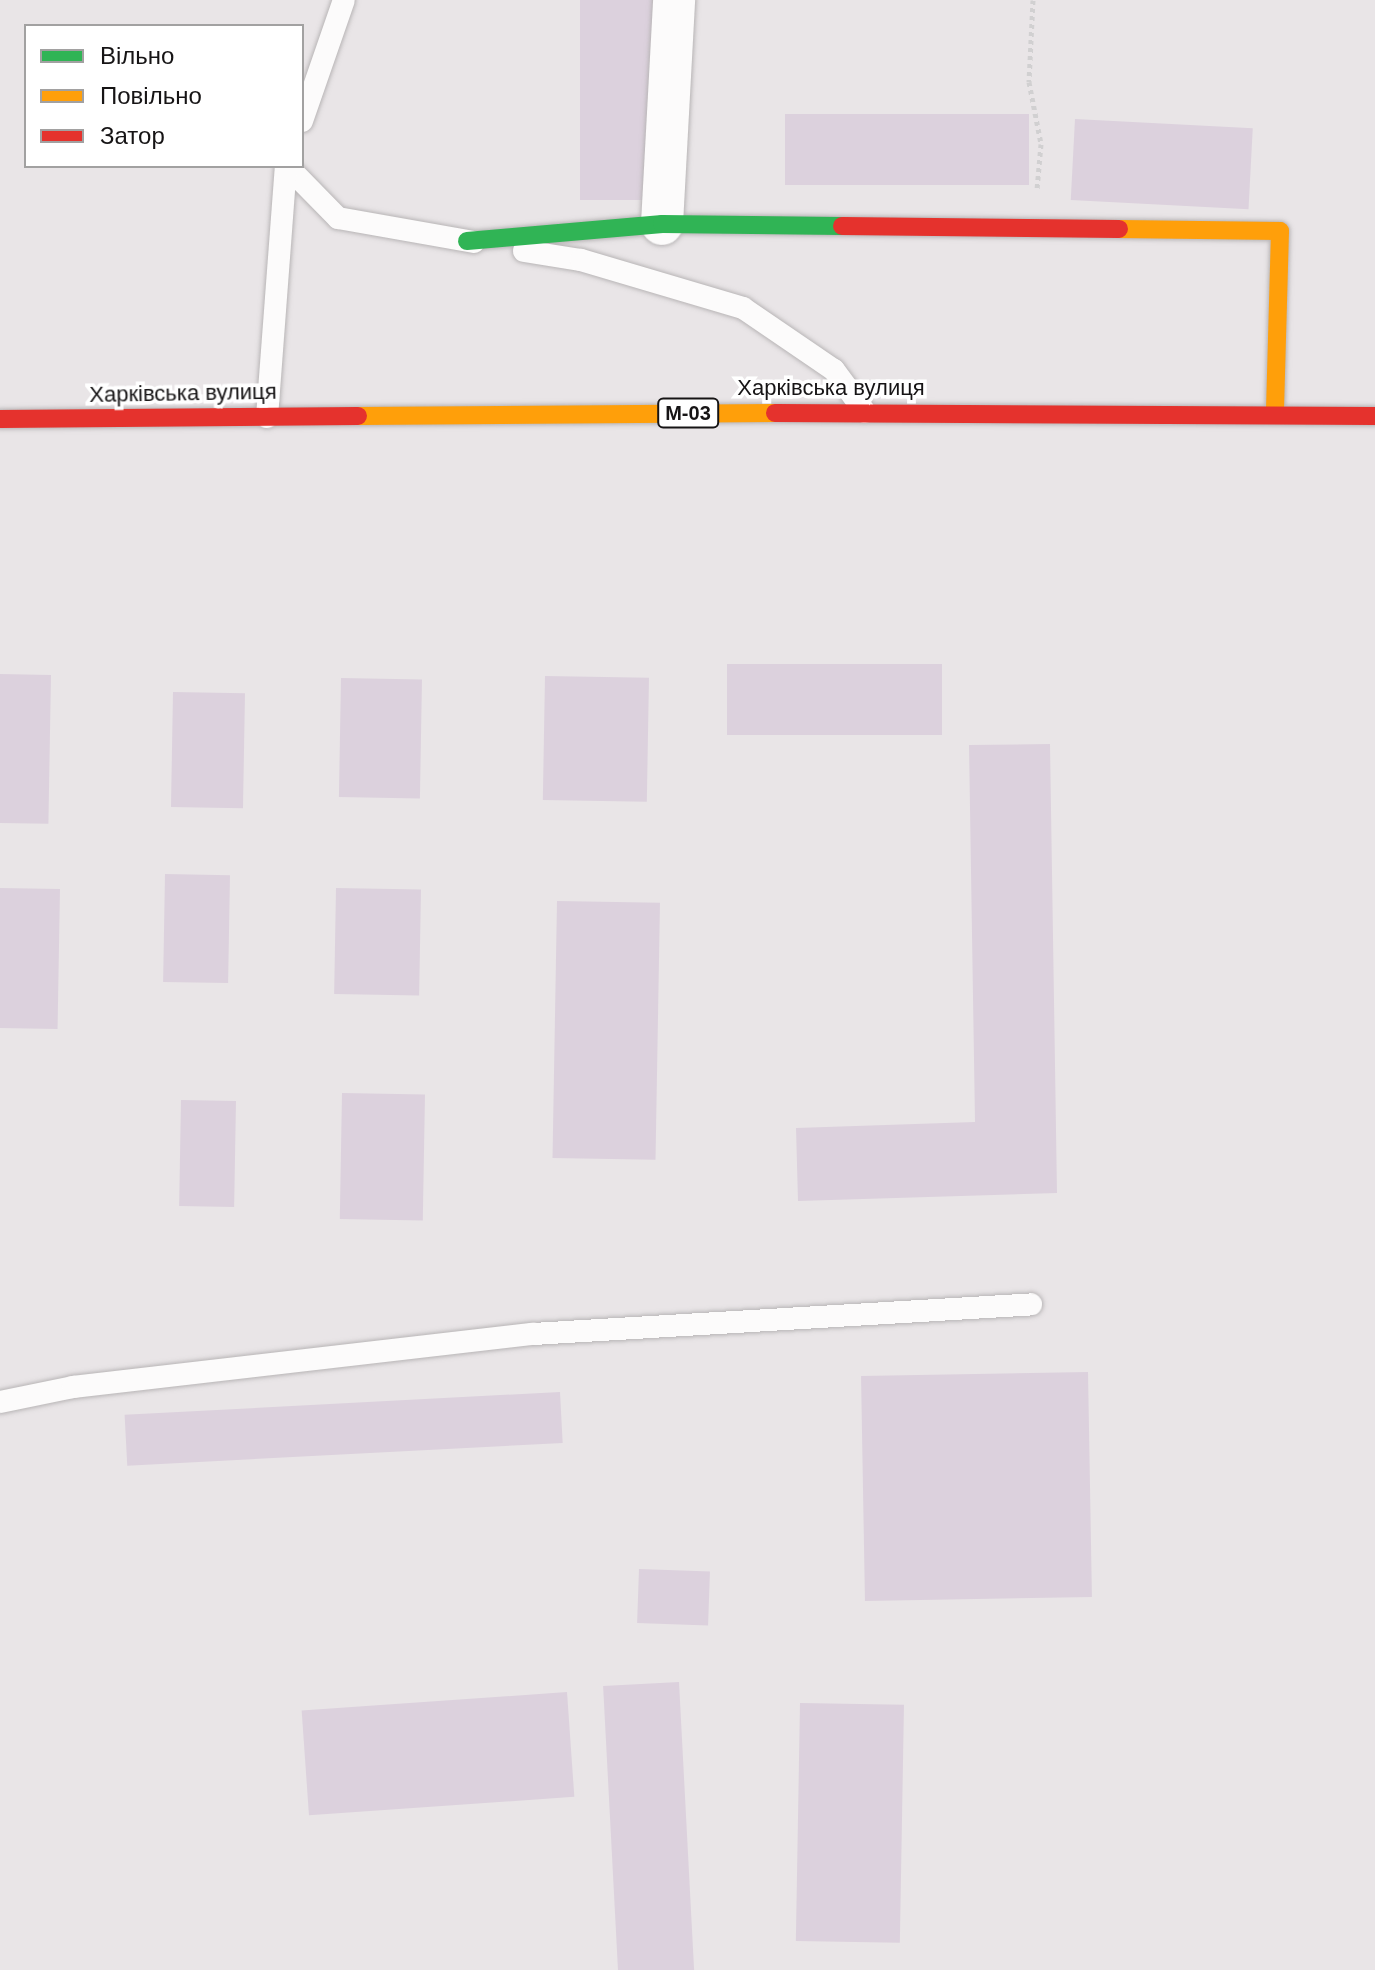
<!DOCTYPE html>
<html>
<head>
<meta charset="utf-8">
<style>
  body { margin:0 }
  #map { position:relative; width:1375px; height:1970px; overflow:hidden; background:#e9e5e7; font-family:Arial,sans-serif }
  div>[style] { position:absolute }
  .building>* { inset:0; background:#dcd1dd; transform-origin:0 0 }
  .path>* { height:5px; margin-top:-2.5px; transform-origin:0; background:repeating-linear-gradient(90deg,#d1d0d1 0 4px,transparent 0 8px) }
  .roads { filter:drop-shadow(0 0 2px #b8b5b6) drop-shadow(0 0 2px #b8b5b6) }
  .lane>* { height:22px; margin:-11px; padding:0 11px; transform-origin:11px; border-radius:11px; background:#fcfbfb }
  .street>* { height:42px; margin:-21px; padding:0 21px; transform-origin:21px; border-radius:21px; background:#fcfbfb }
  .fast>* { height:18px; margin:-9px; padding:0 9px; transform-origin:9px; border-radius:9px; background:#30b455 }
  .slow>* { height:18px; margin:-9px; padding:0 9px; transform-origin:9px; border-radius:9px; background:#ff9f0a }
  .jam>* { height:18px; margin:-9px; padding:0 9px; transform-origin:9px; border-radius:9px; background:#e5322d }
  span { translate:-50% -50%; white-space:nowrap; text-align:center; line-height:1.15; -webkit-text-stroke:7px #fff; paint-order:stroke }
  .shield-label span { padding:2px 6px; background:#fff; border:2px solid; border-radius:6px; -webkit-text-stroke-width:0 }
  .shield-label { font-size:20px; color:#161415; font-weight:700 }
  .street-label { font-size:22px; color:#161415 }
  .legend { position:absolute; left:24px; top:24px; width:280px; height:144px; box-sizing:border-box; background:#fff; border:2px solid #a2a1a1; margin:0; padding:10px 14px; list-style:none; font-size:24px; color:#161415 }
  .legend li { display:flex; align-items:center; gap:16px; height:40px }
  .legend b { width:40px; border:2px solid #a2a1a1 }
</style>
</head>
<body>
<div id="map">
  <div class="building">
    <div style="left:580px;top:0;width:75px;height:200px"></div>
    <div style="left:785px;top:114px;width:244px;height:71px"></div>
    <div style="left:1075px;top:119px;width:178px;height:81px;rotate:3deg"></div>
    <div style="left:727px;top:664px;width:215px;height:71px"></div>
    <div style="left:0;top:674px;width:51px;height:149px;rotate:1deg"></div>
    <div style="left:545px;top:676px;width:104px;height:124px;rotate:1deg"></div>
    <div style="left:341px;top:678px;width:81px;height:119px;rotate:1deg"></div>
    <div style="left:173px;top:692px;width:72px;height:115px;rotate:1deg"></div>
    <div style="clip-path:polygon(1050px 744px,1057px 1193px,798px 1201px,796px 1128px,975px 1122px,969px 745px)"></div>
    <div style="left:165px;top:874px;width:65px;height:108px;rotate:1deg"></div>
    <div style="left:0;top:888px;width:60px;height:140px;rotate:1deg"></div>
    <div style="left:336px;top:888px;width:85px;height:106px;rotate:1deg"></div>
    <div style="left:557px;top:901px;width:103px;height:257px;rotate:1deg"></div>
    <div style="left:342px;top:1093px;width:83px;height:126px;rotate:1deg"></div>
    <div style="left:181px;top:1100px;width:55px;height:106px;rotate:1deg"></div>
    <div style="left:1088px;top:1372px;width:225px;height:227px;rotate:89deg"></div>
    <div style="left:560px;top:1392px;width:51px;height:436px;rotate:87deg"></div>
    <div style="left:639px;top:1569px;width:71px;height:54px;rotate:2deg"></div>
    <div style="left:679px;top:1682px;width:289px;height:76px;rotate:87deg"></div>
    <div style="left:567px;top:1692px;width:105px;height:266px;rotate:86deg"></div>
    <div style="left:800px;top:1703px;width:104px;height:238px;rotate:1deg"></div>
  </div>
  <div class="path">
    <div style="left:1033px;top:0;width:82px;rotate:92.8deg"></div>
    <div style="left:1029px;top:82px;width:63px;rotate:79deg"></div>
    <div style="left:1041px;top:144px;width:46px;rotate:95deg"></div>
  </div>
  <div class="roads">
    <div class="lane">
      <div style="left:302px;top:121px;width:128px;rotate:-70.9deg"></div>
      <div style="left:287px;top:166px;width:73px;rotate:45.6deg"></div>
      <div style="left:338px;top:218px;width:138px;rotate:10deg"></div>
      <div style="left:524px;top:251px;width:58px;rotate:9deg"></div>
      <div style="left:581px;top:260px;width:169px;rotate:16.5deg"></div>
      <div style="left:743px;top:308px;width:110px;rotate:34.3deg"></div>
      <div style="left:834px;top:370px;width:52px;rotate:53.6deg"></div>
      <div style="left:267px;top:417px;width:252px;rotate:-85.7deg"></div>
      <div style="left:0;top:1402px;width:75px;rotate:-11.6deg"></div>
      <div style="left:73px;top:1387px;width:463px;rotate:-6.6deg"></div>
      <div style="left:533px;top:1334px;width:499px;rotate:-3.4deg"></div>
    </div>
    <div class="street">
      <div style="left:662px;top:224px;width:224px;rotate:-86.9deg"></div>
    </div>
    <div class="fast">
      <div style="left:467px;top:241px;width:196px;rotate:-5deg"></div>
      <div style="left:662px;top:224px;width:180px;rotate:0.6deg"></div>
    </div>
    <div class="slow">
      <div style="left:1119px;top:229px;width:161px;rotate:0.7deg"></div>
      <div style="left:1280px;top:231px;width:183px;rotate:91.6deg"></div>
      <div style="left:358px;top:416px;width:417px;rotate:-0.4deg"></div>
    </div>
    <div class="jam">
      <div style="left:842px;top:226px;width:277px;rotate:0.6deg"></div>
      <div style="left:775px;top:413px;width:600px;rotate:0.29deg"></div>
      <div style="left:0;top:419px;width:358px;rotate:-0.5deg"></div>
    </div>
  </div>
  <div class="shield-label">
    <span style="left:688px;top:413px">М-03</span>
  </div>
  <div class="street-label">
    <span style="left:831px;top:388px">Харківська вулиця</span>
    <span style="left:183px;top:393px;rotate:-1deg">Харківська вулиця</span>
  </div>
  <ul class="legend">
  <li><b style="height:10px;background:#30b455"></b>Вільно</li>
  <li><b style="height:10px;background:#ff9f0a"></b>Повільно</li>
  <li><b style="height:10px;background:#e5322d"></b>Затор</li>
  </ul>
</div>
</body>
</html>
